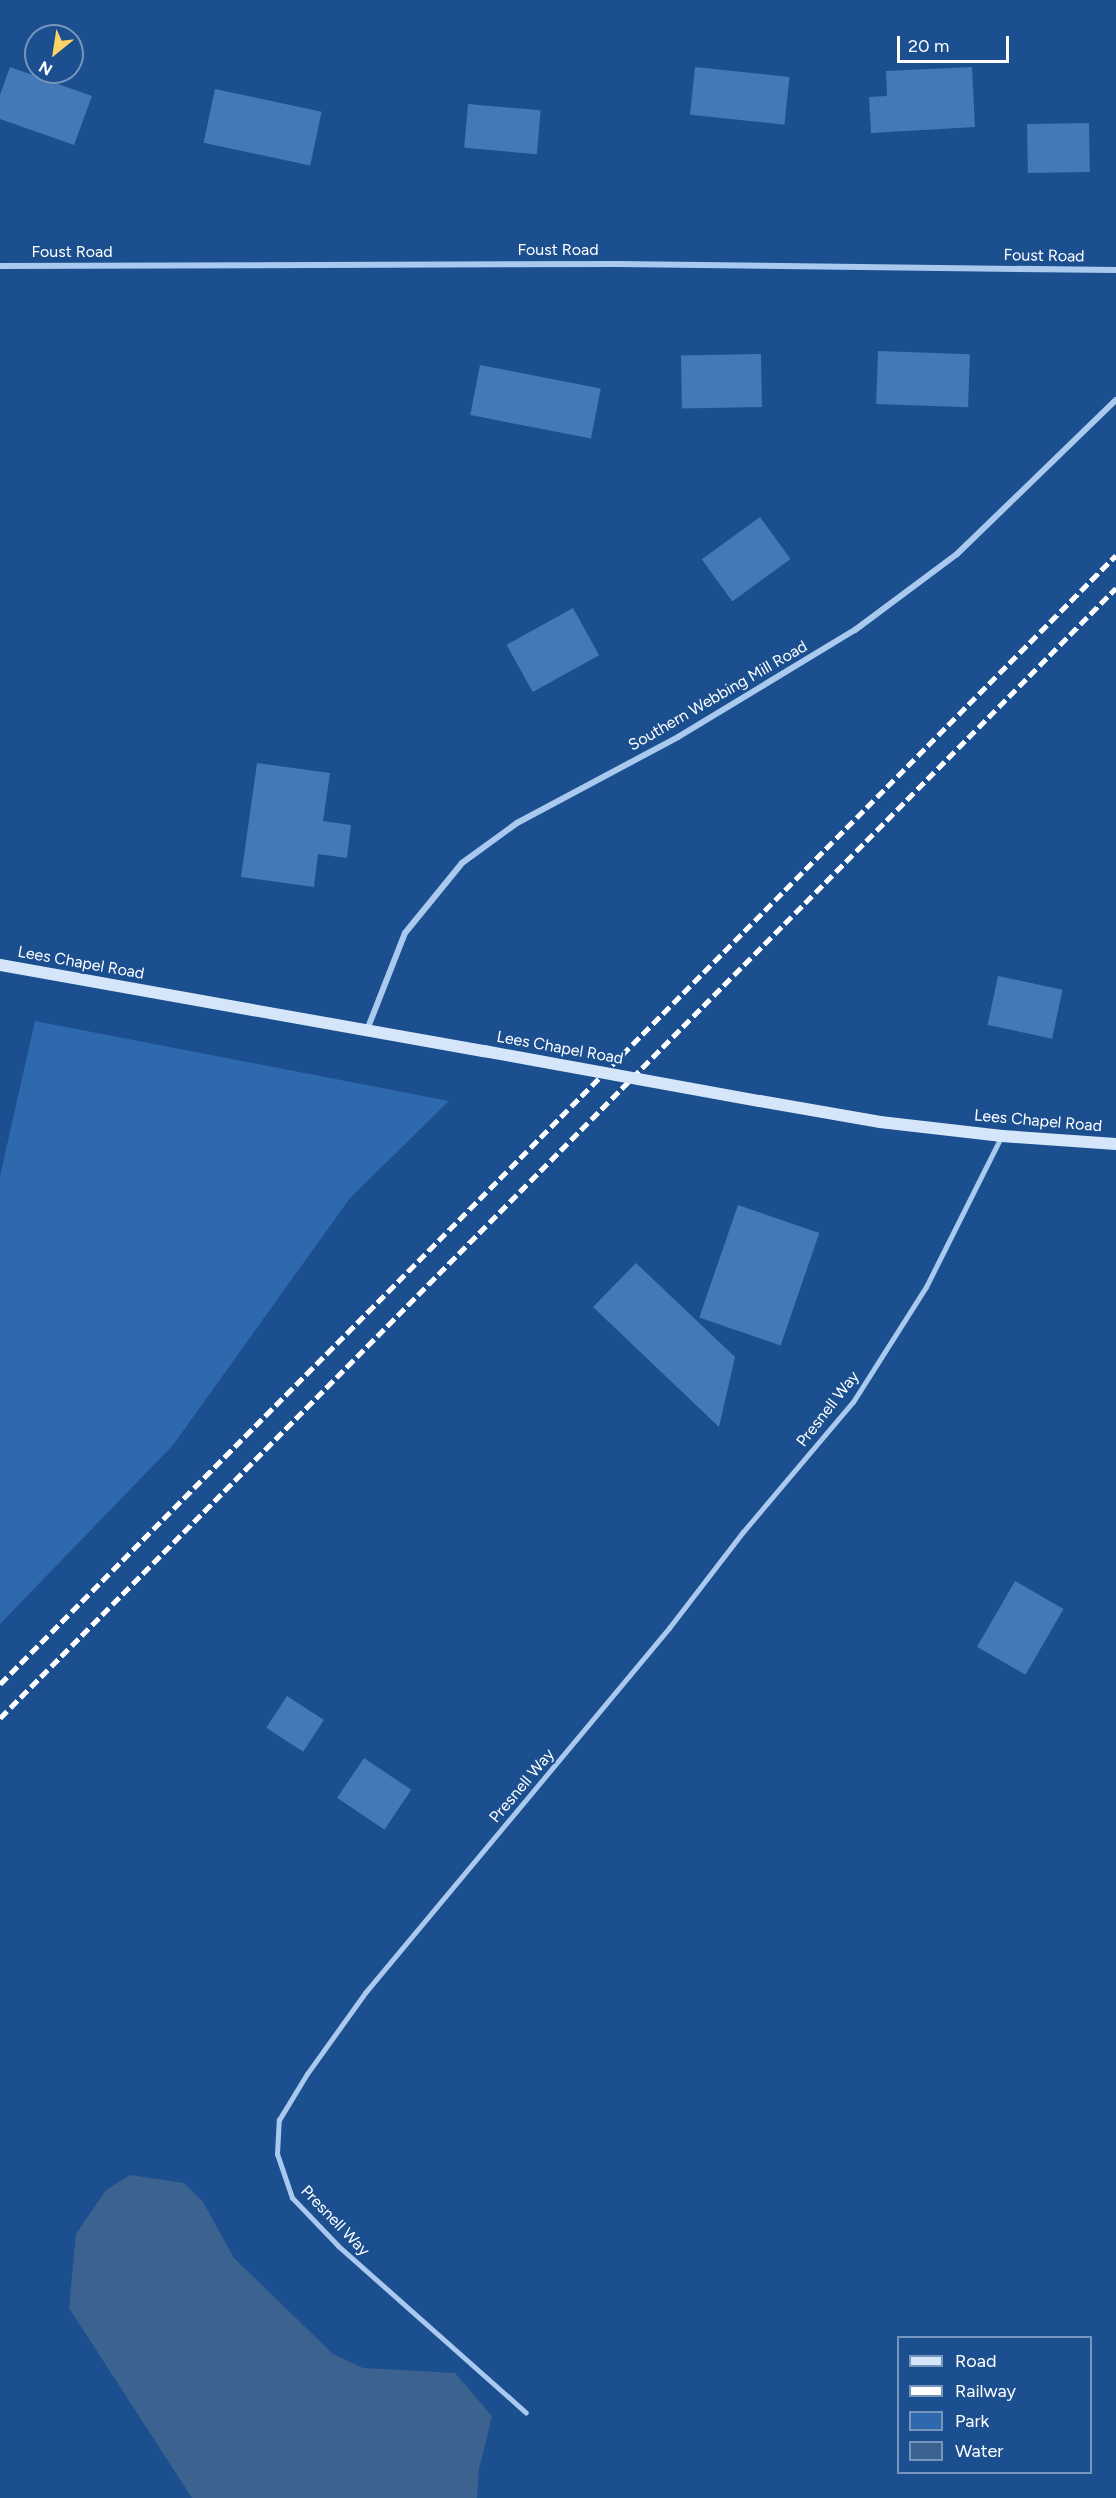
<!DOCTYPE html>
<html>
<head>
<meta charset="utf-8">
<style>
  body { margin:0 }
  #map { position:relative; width:1116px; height:2498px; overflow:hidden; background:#1b4f8f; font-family:Figtree,sans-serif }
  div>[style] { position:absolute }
  .green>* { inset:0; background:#2e69ad }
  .water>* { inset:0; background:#3c6290 }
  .building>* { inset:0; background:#4478b7; transform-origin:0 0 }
  .lane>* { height:4.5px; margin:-2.25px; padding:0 2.25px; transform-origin:2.25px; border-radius:2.25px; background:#a9c9ee }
  .street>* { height:6px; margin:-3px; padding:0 3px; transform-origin:3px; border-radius:3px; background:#a9c9ee }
  .secondary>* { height:12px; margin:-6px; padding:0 6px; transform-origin:6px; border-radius:6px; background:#d6e6fa }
  .rail>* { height:4.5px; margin-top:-2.25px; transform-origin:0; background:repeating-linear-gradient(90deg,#fff 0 10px,transparent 0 14.5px) }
  .secondary-bridge>* { height:12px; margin:-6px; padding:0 6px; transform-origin:6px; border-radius:6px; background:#d6e6fa }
  span { translate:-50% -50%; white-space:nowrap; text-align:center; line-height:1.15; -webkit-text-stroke:4.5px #1b4f8f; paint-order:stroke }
  .street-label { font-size:16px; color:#fff }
  .legend { position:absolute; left:897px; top:2336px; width:195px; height:138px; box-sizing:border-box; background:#1b4f8f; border:2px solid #7695bc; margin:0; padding:8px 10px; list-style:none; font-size:18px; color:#fff }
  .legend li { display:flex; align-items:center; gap:12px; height:30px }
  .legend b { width:30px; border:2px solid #7695bc }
  .north { position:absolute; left:24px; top:24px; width:60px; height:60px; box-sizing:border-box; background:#1b4f8f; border:2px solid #7695bc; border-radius:50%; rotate:210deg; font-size:16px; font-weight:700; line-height:24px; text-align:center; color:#fff }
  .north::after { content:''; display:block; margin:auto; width:21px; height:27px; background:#ffd166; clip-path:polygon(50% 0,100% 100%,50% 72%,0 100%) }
  .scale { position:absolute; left:897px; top:36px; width:112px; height:27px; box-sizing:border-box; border:3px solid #fff; border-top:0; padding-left:8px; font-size:18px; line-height:21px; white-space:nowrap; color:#fff; -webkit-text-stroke:4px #1b4f8f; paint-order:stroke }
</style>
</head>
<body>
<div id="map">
  <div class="green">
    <div style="clip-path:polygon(35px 1021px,449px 1101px,350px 1198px,173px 1445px,0 1624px,0 1176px)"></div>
  </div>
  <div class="water">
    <div style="clip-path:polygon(130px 2175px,184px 2183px,203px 2202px,234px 2258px,333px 2354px,363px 2368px,455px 2373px,492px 2416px,479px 2469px,477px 2498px,192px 2498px,69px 2308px,76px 2234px,106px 2190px)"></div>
  </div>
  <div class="building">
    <div style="clip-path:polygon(10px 67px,92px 96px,74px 145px,0 119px,0 95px)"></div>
    <div style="left:695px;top:67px;width:95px;height:48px;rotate:6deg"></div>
    <div style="clip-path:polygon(972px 67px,975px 127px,871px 133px,869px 97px,887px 96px,886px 71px)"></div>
    <div style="left:215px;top:89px;width:109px;height:55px;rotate:12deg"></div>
    <div style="left:468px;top:104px;width:73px;height:44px;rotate:5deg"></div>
    <div style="left:1089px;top:123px;width:49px;height:62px;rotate:89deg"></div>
    <div style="left:878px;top:351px;width:92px;height:53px;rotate:2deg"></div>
    <div style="left:761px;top:354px;width:53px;height:80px;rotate:89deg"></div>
    <div style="left:480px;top:365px;width:123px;height:51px;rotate:11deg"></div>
    <div style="left:760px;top:517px;width:52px;height:72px;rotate:54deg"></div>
    <div style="left:573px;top:608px;width:54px;height:76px;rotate:61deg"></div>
    <div style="clip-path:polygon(257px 763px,330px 773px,323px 821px,351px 825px,347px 858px,318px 854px,314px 887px,241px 877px)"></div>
    <div style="left:998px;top:976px;width:66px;height:50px;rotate:12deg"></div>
    <div style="left:738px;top:1205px;width:86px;height:119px;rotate:19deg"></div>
    <div style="clip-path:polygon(636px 1263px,735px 1357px,719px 1427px,593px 1307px)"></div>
    <div style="left:1015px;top:1581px;width:56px;height:76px;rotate:30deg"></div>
    <div style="left:287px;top:1696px;width:44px;height:38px;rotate:33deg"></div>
    <div style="left:364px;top:1758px;width:57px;height:48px;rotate:34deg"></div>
  </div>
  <div class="lane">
    <div style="left:526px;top:2413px;width:251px;rotate:-138.4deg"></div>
    <div style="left:338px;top:2246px;width:66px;rotate:-133.8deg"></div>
    <div style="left:292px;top:2198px;width:46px;rotate:-108.8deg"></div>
    <div style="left:277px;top:2154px;width:34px;rotate:-87deg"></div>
    <div style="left:279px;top:2120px;width:54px;rotate:-58.7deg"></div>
    <div style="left:307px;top:2074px;width:100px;rotate:-54.4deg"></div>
    <div style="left:365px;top:1993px;width:475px;rotate:-50.2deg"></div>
    <div style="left:669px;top:1628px;width:121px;rotate:-52.4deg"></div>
    <div style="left:743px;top:1532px;width:170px;rotate:-49.8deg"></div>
    <div style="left:853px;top:1402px;width:136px;rotate:-57.6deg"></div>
    <div style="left:926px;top:1287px;width:165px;rotate:-63.4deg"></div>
  </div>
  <div class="street">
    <div style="left:0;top:266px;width:617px;rotate:-0.19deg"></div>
    <div style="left:617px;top:264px;width:499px;rotate:0.7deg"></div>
    <div style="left:367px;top:1030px;width:104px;rotate:-68.6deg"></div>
    <div style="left:405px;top:933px;width:90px;rotate:-50.8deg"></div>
    <div style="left:462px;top:863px;width:68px;rotate:-36deg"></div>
    <div style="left:517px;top:823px;width:183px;rotate:-28.1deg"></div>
    <div style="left:678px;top:737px;width:207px;rotate:-31.2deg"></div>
    <div style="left:855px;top:630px;width:127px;rotate:-36.7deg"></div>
    <div style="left:957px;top:554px;width:221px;rotate:-44.1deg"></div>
  </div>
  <div class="secondary">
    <div style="left:0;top:965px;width:492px;rotate:10.1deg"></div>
    <div style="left:760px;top:1101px;width:122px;rotate:9.9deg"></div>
    <div style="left:880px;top:1122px;width:123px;rotate:6.5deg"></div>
    <div style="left:1002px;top:1136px;width:114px;rotate:4deg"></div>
  </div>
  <div class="rail">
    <div style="left:0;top:1684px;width:1587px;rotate:-45.33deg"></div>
    <div style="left:0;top:1718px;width:1588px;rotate:-45.36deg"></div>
  </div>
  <div class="secondary-bridge">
    <div style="left:484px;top:1051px;width:280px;rotate:10.3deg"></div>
  </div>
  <div class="street-label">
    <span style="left:558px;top:250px">Foust Road</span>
    <span style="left:72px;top:252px">Foust Road</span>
    <span style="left:1044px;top:256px;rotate:1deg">Foust Road</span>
    <span style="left:718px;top:696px;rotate:-30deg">Southern Webbing Mill Road</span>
    <span style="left:81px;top:963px;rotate:10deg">Lees Chapel Road</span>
    <span style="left:560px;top:1048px;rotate:10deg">Lees Chapel Road</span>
    <span style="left:1038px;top:1121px;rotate:5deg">Lees Chapel Road</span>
    <span style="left:828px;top:1409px;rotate:-52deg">Presnell Way</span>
    <span style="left:522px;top:1786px;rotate:-50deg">Presnell Way</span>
    <span style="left:335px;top:2221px;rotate:46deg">Presnell Way</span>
  </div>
  <ul class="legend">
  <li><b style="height:8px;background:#d6e6fa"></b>Road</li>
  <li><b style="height:8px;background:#fff"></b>Railway</li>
  <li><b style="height:16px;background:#2e69ad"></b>Park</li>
  <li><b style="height:16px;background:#3c6290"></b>Water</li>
  </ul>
  <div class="north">N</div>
  <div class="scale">20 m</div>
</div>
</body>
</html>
